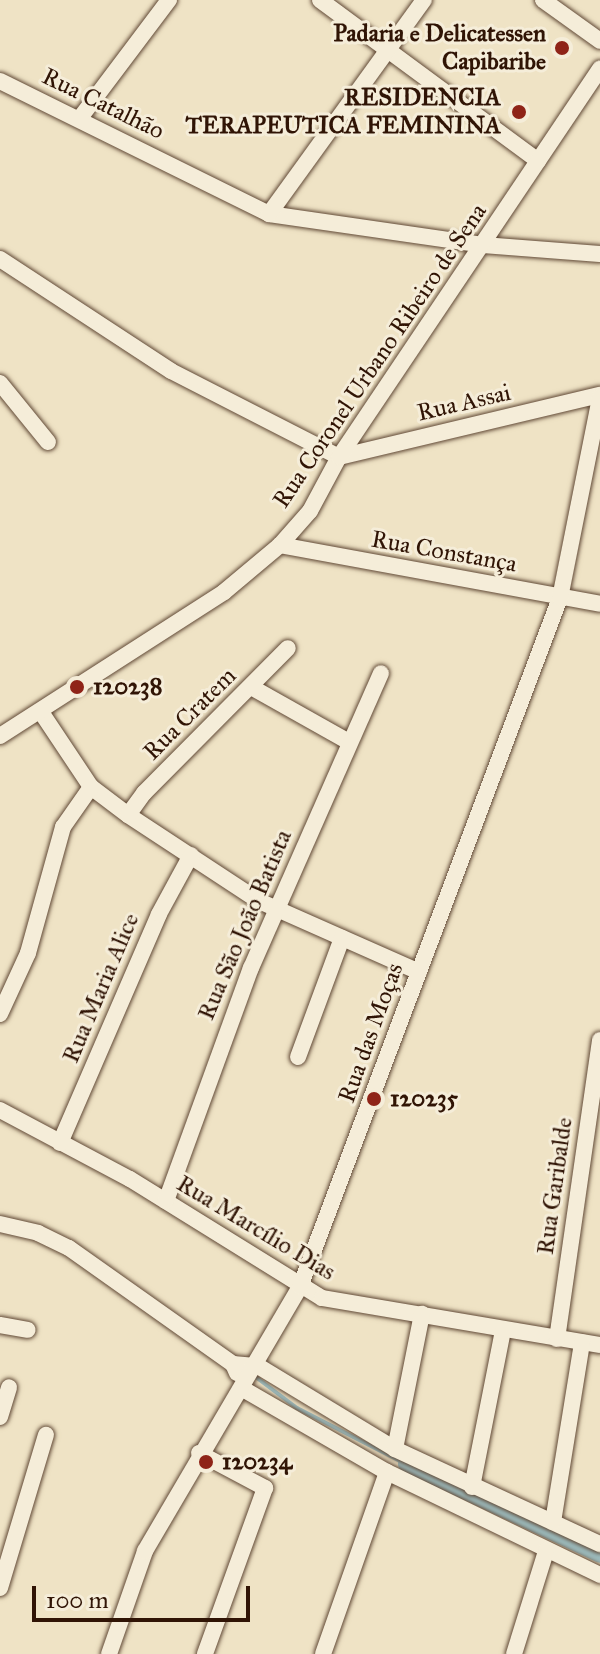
<!DOCTYPE html>
<html>
<head>
<meta charset="utf-8">
<style>
  body { margin:0 }
  #map { position:relative; width:600px; height:1654px; overflow:hidden; background:#efe3c5; font-family:"IM FELL Great Primer",serif }
  div>[style] { position:absolute }
  .stream>* { height:4px; margin:-2px; padding:0 2px; transform-origin:2px; border-radius:2px; background:#9dbcbe }
  .canal>* { height:16px; margin:-8px; padding:0 8px; transform-origin:8px; border-radius:8px; background:#9dbcbe }
  .roads { filter:drop-shadow(0 0 2px #604835) drop-shadow(0 0 2px #604835) }
  .minor>* { height:16px; margin:-8px; padding:0 8px; transform-origin:8px; border-radius:8px; background:#f5edd9 }
  .dots>* { width:22px; height:22px; translate:-50% -50%; box-sizing:border-box; border:4px solid #f5edd9; border-radius:50% }
  span { translate:-50% -50%; white-space:nowrap; text-align:center; line-height:1.15; -webkit-text-stroke:6px #f5edd9; paint-order:stroke }
  .poi-label { font-size:24px; color:#301405; font-weight:700 }
  .right { translate:-100% -50%; text-align:right }
  .left { translate:0 -50%; text-align:left }
  .street-label { font-size:24px; color:#301405 }
  .scale { position:absolute; left:32px; top:1586px; width:218px; height:36px; box-sizing:border-box; border:4px solid #301405; border-top:0; padding-left:10px; font-size:24px; line-height:28px; white-space:nowrap; color:#301405; -webkit-text-stroke:6px #f5edd9; paint-order:stroke }
</style>
</head>
<body>
<div id="map">
  <div class="stream">
    <div style="left:257px;top:1378px;width:50px;rotate:36.9deg"></div>
    <div style="left:297px;top:1408px;width:123px;rotate:27.2deg"></div>
  </div>
  <div class="canal">
    <div style="left:406px;top:1464px;width:214px;rotate:25.1deg"></div>
  </div>
  <div class="roads">
    <div class="minor">
      <div style="left:320px;top:0;width:271px;rotate:36.4deg"></div>
      <div style="left:543px;top:0;width:70px;rotate:35.7deg"></div>
      <div style="left:0;top:81px;width:300px;rotate:26.3deg"></div>
      <div style="left:269px;top:214px;width:216px;rotate:8.2deg"></div>
      <div style="left:483px;top:245px;width:117px;rotate:4.4deg"></div>
      <div style="left:80px;top:118px;width:148px;rotate:-53deg"></div>
      <div style="left:269px;top:214px;width:264px;rotate:-54.1deg"></div>
      <div style="left:0;top:259px;width:204px;rotate:33.2deg"></div>
      <div style="left:171px;top:371px;width:189px;rotate:27.1deg"></div>
      <div style="left:0;top:383px;width:76px;rotate:50.9deg"></div>
      <div style="left:339px;top:457px;width:268px;rotate:-13.4deg"></div>
      <div style="left:280px;top:545px;width:325px;rotate:10.4deg"></div>
      <div style="left:251px;top:687px;width:112px;rotate:29.3deg"></div>
      <div style="left:41px;top:712px;width:90px;rotate:56.3deg"></div>
      <div style="left:91px;top:787px;width:46px;rotate:37.1deg"></div>
      <div style="left:128px;top:815px;width:157px;rotate:33.3deg"></div>
      <div style="left:259px;top:901px;width:175px;rotate:23.9deg"></div>
      <div style="left:0;top:736px;width:266px;rotate:-32.7deg"></div>
      <div style="left:224px;top:592px;width:73px;rotate:-40deg"></div>
      <div style="left:280px;top:545px;width:45px;rotate:-48.6deg"></div>
      <div style="left:310px;top:511px;width:61px;rotate:-61.8deg"></div>
      <div style="left:339px;top:457px;width:468px;rotate:-56.1deg"></div>
      <div style="left:128px;top:815px;width:27px;rotate:-54deg"></div>
      <div style="left:144px;top:793px;width:204px;rotate:-45.2deg"></div>
      <div style="left:0;top:1014px;width:67px;rotate:-65.3deg"></div>
      <div style="left:28px;top:953px;width:131px;rotate:-74.5deg"></div>
      <div style="left:63px;top:827px;width:49px;rotate:-55deg"></div>
      <div style="left:298px;top:1057px;width:127px;rotate:-69.7deg"></div>
      <div style="left:0;top:1110px;width:147px;rotate:28deg"></div>
      <div style="left:130px;top:1179px;width:226px;rotate:31.8deg"></div>
      <div style="left:322px;top:1298px;width:282px;rotate:9.6deg"></div>
      <div style="left:60px;top:1143px;width:249px;rotate:-66.6deg"></div>
      <div style="left:159px;top:914px;width:67px;rotate:-61.5deg"></div>
      <div style="left:166px;top:1201px;width:248px;rotate:-70deg"></div>
      <div style="left:251px;top:968px;width:322px;rotate:-66.2deg"></div>
      <div style="left:0;top:1224px;width:39px;rotate:13deg"></div>
      <div style="left:38px;top:1233px;width:34px;rotate:26deg"></div>
      <div style="left:69px;top:1248px;width:201px;rotate:35.3deg"></div>
      <div style="left:233px;top:1364px;width:10px;rotate:66deg"></div>
      <div style="left:0;top:1325px;width:28px;rotate:10deg"></div>
      <div style="left:557px;top:1339px;width:302px;rotate:-81.8deg"></div>
      <div style="left:233px;top:1364px;width:25px;rotate:5deg"></div>
      <div style="left:258px;top:1366px;width:160px;rotate:31.2deg"></div>
      <div style="left:395px;top:1449px;width:226px;rotate:24.9deg"></div>
      <div style="left:243px;top:1389px;width:166px;rotate:30deg"></div>
      <div style="left:387px;top:1472px;width:237px;rotate:25.8deg"></div>
      <div style="left:0;top:1417px;width:31px;rotate:-73deg"></div>
      <div style="left:395px;top:1449px;width:138px;rotate:-78.7deg"></div>
      <div style="left:199px;top:1453px;width:75px;rotate:27.9deg"></div>
      <div style="left:265px;top:1488px;width:177px;rotate:109.9deg"></div>
      <div style="left:472px;top:1487px;width:159px;rotate:-78.8deg"></div>
      <div style="left:553px;top:1522px;width:182px;rotate:-80.8deg"></div>
      <div style="left:0;top:1588px;width:160px;rotate:-73.3deg"></div>
      <div style="left:109px;top:1654px;width:109px;rotate:-70.7deg"></div>
      <div style="left:145px;top:1551px;width:306px;rotate:-59.6deg"></div>
      <div style="left:300px;top:1287px;width:736px;rotate:-69.33deg"></div>
      <div style="left:560px;top:598px;width:205px;rotate:-78.7deg"></div>
      <div style="left:323px;top:1654px;width:193px;rotate:-70.6deg"></div>
      <div style="left:514px;top:1654px;width:108px;rotate:-72.7deg"></div>
    </div>
  </div>
  <div class="dots">
    <div style="left:562px;top:48px;background:#8f2418"></div>
    <div style="left:519px;top:112px;background:#8f2418"></div>
    <div style="left:77px;top:687px;background:#8f2418"></div>
    <div style="left:374px;top:1099px;background:#8f2418"></div>
    <div style="left:206px;top:1462px;background:#8f2418"></div>
  </div>
  <div class="poi-label">
    <span class="right" style="left:546px;top:48px">Padaria e Delicatessen<br>Capibaribe</span>
    <span class="right" style="left:501px;top:112px">RESIDENCIA<br>TERAPEUTICA FEMININA</span>
    <span class="left" style="left:93px;top:687px">120238</span>
    <span class="left" style="left:390px;top:1099px">120235</span>
    <span class="left" style="left:222px;top:1462px">120234</span>
  </div>
  <div class="street-label">
    <span style="left:103px;top:104px;rotate:26deg">Rua Catalhão</span>
    <span style="left:380px;top:356px;rotate:-56deg">Rua Coronel Urbano Ribeiro de Sena</span>
    <span style="left:464px;top:403px;rotate:-13deg">Rua Assai</span>
    <span style="left:444px;top:552px;rotate:10deg">Rua Constança</span>
    <span style="left:190px;top:714px;rotate:-45deg">Rua Cratem</span>
    <span style="left:245px;top:925px;rotate:-67deg">Rua São João Batista</span>
    <span style="left:101px;top:988px;rotate:-67deg">Rua Maria Alice</span>
    <span style="left:371px;top:1033px;rotate:-70deg">Rua das Moças</span>
    <span style="left:555px;top:1186px;rotate:-82deg">Rua Garibalde</span>
    <span style="left:256px;top:1228px;rotate:31deg">Rua Marcílio Dias</span>
  </div>
  <div class="scale">100 m</div>
</div>
</body>
</html>
